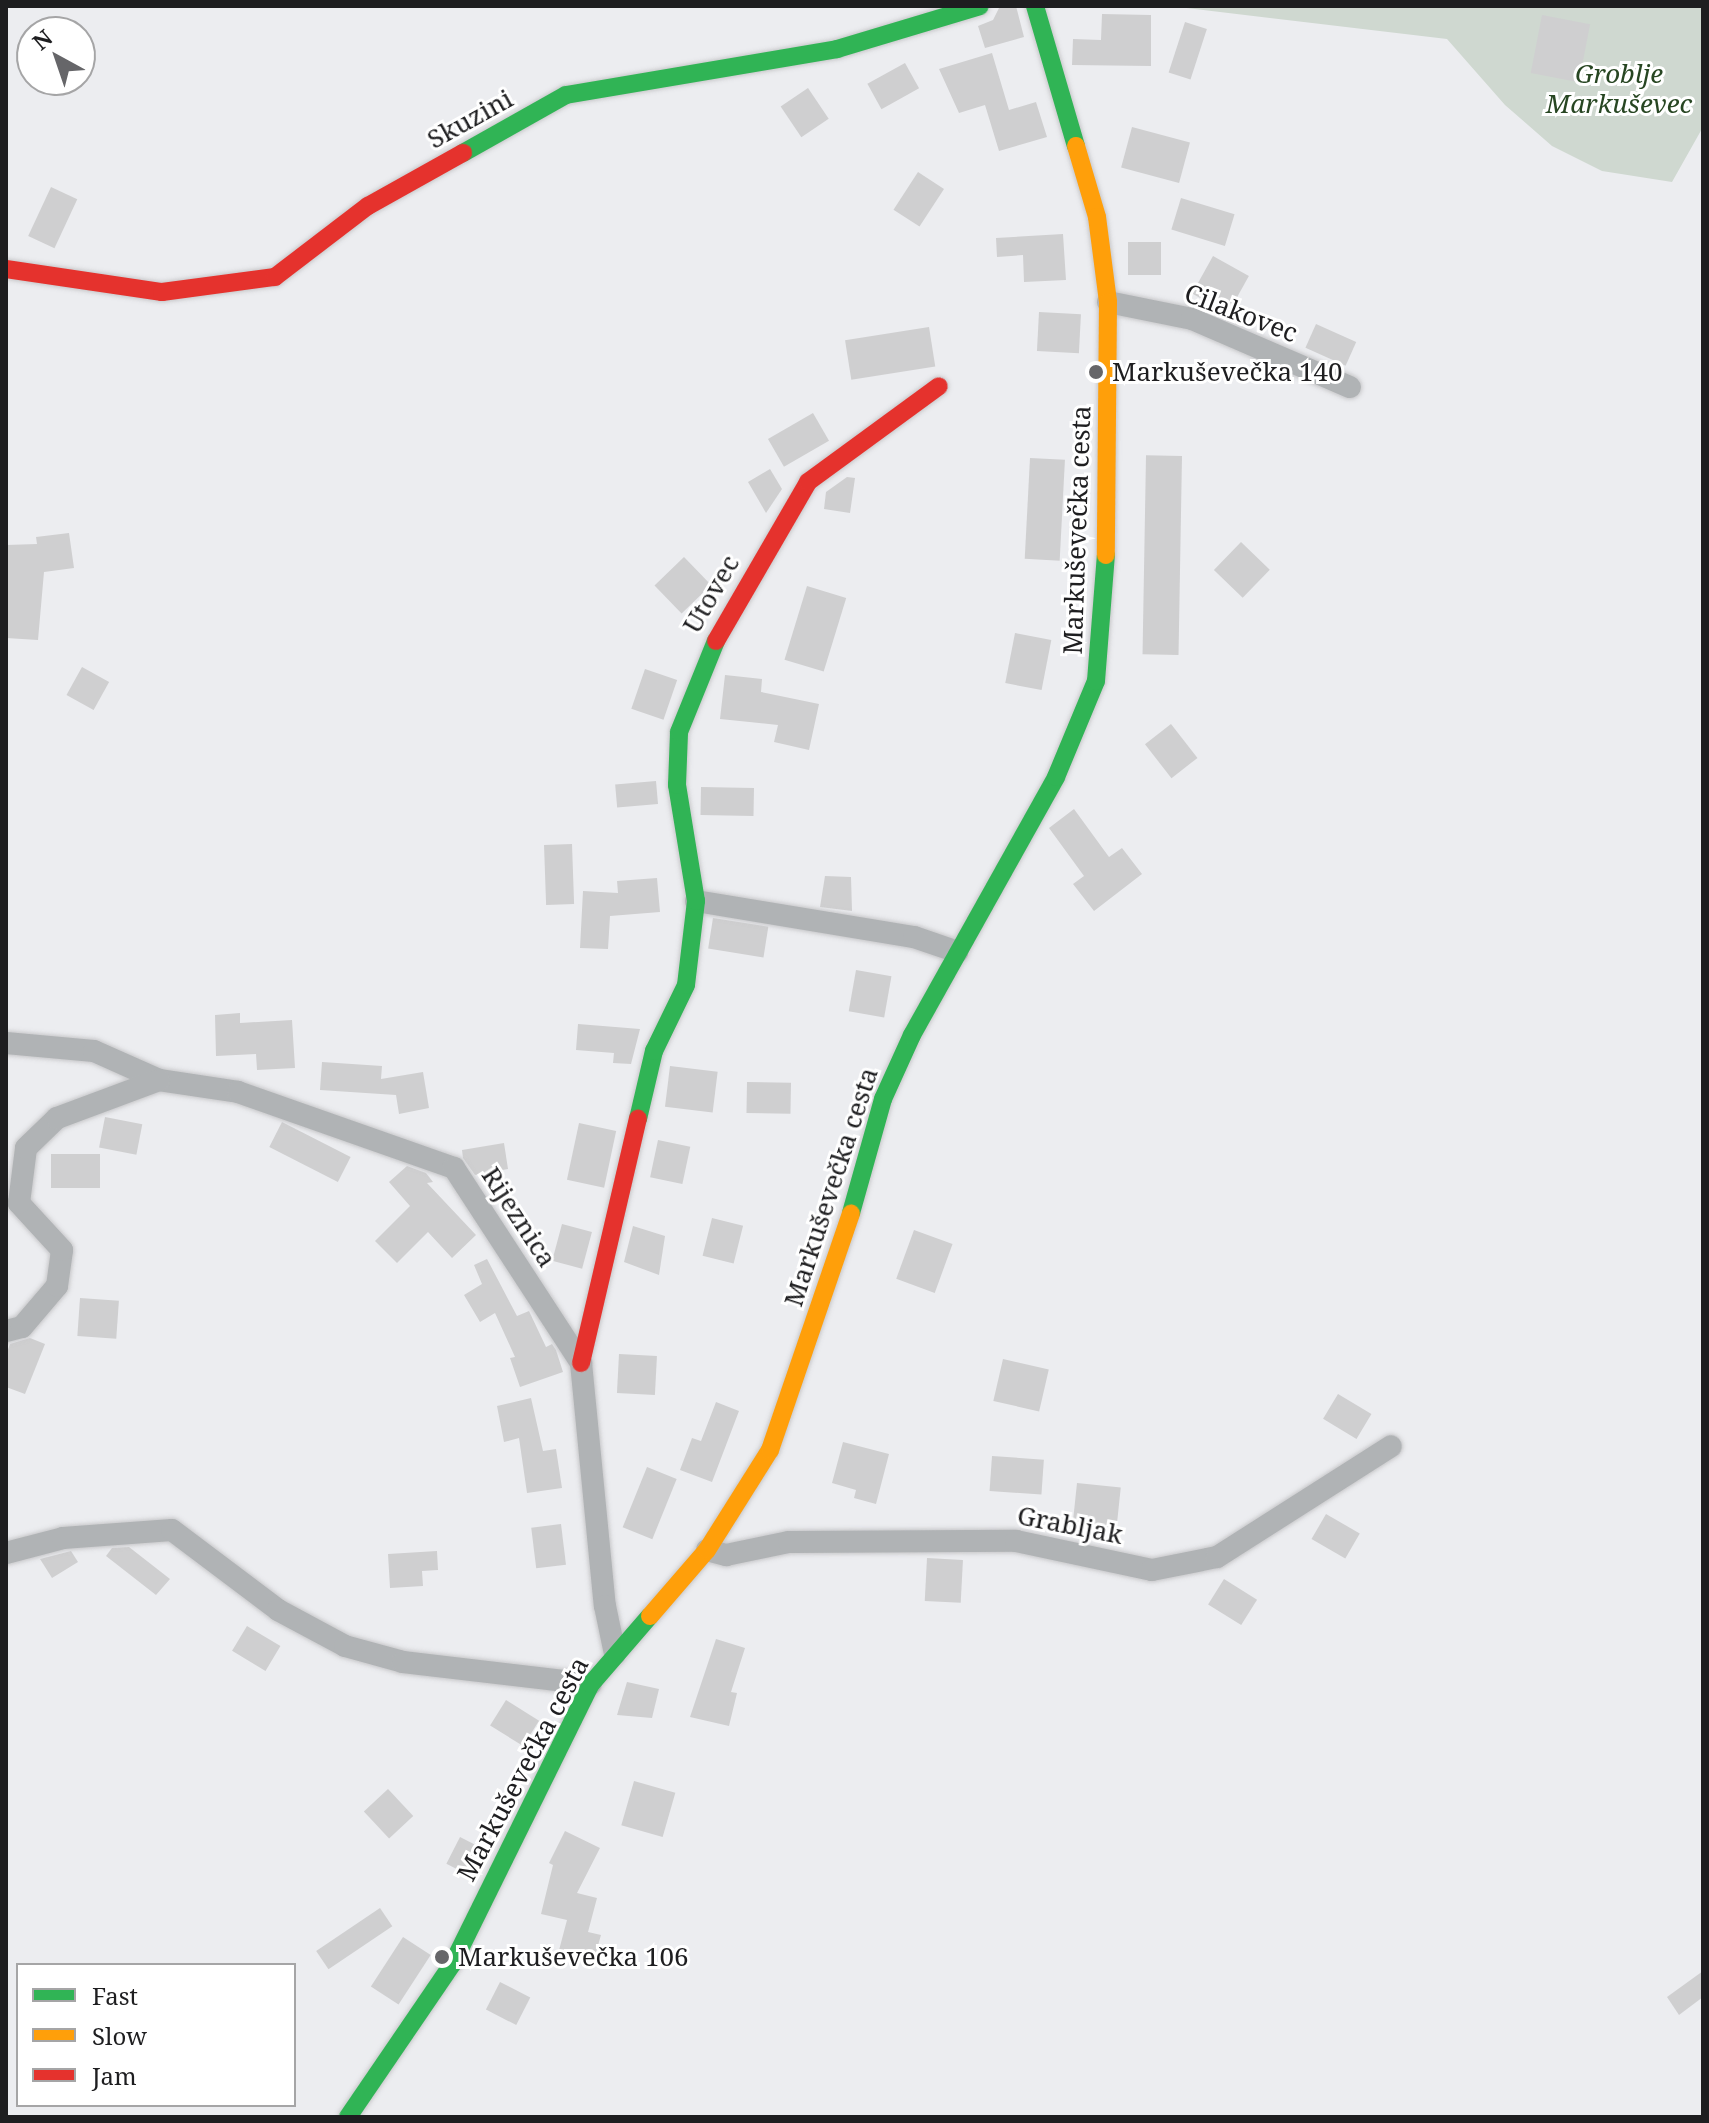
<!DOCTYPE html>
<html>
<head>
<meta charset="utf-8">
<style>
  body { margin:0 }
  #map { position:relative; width:1709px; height:2123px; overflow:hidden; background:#ecedf0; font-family:"Noto Serif",serif }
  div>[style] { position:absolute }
  .green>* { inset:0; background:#cfd8d0 }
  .building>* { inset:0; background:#cfcfd0; transform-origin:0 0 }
  .roads { filter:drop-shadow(0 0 2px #c8c8ca) drop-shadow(0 0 2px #c8c8ca) }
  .street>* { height:22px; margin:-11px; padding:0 11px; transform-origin:11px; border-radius:11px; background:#b0b3b5 }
  .fast>* { height:18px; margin:-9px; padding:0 9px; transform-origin:9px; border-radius:9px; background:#30b455 }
  .slow>* { height:18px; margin:-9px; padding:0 9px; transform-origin:9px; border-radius:9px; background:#ff9f0a }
  .jam>* { height:18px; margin:-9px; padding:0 9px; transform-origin:9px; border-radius:9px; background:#e5322d }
  .dots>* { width:22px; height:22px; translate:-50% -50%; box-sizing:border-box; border:4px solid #fff; border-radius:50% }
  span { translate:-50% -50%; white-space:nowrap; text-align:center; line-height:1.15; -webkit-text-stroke:6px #fff; paint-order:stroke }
  .park-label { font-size:26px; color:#274622; font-style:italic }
  .street-label { font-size:26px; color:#1e1e20 }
  .poi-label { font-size:26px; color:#1e1e20 }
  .left { translate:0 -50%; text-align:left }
  .frame { position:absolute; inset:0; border:8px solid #1e1e20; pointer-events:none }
  .legend { position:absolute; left:16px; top:1963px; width:280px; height:144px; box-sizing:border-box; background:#fff; border:2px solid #a5a5a6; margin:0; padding:10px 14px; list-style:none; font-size:24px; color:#1e1e20 }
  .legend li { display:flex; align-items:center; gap:16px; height:40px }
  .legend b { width:40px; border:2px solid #a5a5a6 }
  .north { position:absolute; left:16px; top:16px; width:80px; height:80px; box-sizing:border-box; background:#fff; border:2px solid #a5a5a6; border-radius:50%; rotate:320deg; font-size:22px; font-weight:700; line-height:32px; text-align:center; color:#1e1e20 }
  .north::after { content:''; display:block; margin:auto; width:28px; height:36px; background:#666669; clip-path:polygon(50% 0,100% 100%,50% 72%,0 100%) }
</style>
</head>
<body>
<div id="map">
  <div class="green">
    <div style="clip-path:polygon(1170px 6px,1703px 6px,1703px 127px,1672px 182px,1602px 171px,1552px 146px,1505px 105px,1447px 39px)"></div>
  </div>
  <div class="building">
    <div style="clip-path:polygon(1016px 6px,1024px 37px,985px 48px,978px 26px,993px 20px,999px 8px)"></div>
    <div style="clip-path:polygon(1102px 14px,1151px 15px,1151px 66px,1072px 65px,1073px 39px,1101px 40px)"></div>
    <div style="left:1542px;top:15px;width:49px;height:59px;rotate:11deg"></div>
    <div style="left:1185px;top:22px;width:23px;height:53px;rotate:18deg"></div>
    <div style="clip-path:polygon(992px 53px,1009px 110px,1036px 102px,1047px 137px,999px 151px,985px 105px,959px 113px,939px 69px)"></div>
    <div style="left:905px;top:63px;width:29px;height:43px;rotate:61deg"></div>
    <div style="left:808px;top:88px;width:37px;height:33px;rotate:56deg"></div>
    <div style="left:1132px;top:127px;width:60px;height:42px;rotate:15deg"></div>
    <div style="left:918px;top:172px;width:31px;height:45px;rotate:33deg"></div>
    <div style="left:51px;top:187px;width:29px;height:54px;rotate:25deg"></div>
    <div style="left:1181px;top:198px;width:56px;height:33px;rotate:17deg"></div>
    <div style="clip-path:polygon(1063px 234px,1066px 280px,1024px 282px,1023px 255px,997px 257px,996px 238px)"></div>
    <div style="left:1128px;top:242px;width:33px;height:33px"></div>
    <div style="left:1213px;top:256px;width:41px;height:43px;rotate:29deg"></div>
    <div style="left:1039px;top:312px;width:42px;height:39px;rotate:3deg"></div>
    <div style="left:1316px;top:324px;width:44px;height:26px;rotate:24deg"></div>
    <div style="left:929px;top:327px;width:40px;height:85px;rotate:81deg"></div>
    <div style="left:813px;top:413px;width:32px;height:52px;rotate:60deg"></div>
    <div style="left:1182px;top:456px;width:199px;height:36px;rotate:91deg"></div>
    <div style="left:1030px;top:458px;width:35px;height:101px;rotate:3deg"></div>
    <div style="clip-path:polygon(770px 469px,782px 489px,766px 513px,748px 482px)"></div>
    <div style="clip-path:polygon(847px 477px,855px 478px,850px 513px,824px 509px,826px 492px)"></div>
    <div style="clip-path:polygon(69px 533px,74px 568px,44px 572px,38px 640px,6px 638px,6px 545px,37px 544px,36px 537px)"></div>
    <div style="left:1241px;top:542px;width:40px;height:39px;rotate:44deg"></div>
    <div style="left:684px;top:557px;width:39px;height:41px;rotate:46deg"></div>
    <div style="left:807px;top:586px;width:41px;height:77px;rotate:17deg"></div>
    <div style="left:1015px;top:633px;width:37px;height:51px;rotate:11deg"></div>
    <div style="left:82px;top:667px;width:31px;height:32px;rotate:29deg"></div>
    <div style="left:645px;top:669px;width:34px;height:42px;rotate:19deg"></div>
    <div style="clip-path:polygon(725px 675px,762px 679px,761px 692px,819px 704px,809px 750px,774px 742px,778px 725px,720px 719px)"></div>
    <div style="left:1171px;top:724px;width:43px;height:33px;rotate:52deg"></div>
    <div style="left:656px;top:781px;width:23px;height:41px;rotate:85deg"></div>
    <div style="left:701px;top:787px;width:53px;height:28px;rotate:1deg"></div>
    <div style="clip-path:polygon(1074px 809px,1109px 857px,1122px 848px,1142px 874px,1094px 911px,1073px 884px,1084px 876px,1049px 828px)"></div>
    <div style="left:572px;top:844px;width:60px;height:28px;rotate:88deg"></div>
    <div style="clip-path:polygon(825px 876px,851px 877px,852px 911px,820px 907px)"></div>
    <div style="clip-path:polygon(657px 878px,660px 912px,610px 916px,608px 949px,580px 948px,583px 891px,618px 893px,617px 881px)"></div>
    <div style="left:713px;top:918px;width:56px;height:31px;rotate:9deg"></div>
    <div style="left:856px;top:970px;width:36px;height:42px;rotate:10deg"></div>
    <div style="clip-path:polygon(240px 1013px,240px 1023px,292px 1020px,295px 1068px,257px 1070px,256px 1054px,216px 1056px,215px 1015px)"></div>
    <div style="clip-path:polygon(578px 1024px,640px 1029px,631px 1064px,613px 1063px,614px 1053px,576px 1050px)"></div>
    <div style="clip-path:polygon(322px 1062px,382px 1066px,381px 1079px,423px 1072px,429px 1108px,399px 1114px,396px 1095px,320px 1090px)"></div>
    <div style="left:670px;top:1066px;width:48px;height:41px;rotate:7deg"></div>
    <div style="left:747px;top:1082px;width:44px;height:31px;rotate:1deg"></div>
    <div style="left:105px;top:1117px;width:38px;height:31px;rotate:11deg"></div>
    <div style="left:282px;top:1122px;width:77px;height:28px;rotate:27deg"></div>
    <div style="left:579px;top:1123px;width:38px;height:58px;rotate:12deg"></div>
    <div style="left:658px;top:1140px;width:33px;height:38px;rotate:12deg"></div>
    <div style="clip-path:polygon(504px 1143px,508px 1169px,475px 1175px,463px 1158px,462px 1150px)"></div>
    <div style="left:100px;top:1154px;width:34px;height:49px;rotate:90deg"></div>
    <div style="clip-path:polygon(407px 1166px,426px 1173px,433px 1182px,427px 1183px,476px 1235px,452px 1258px,428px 1232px,397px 1263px,375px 1241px,410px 1206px,389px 1182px)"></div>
    <div style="left:712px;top:1218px;width:32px;height:39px;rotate:14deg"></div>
    <div style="left:562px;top:1224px;width:31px;height:38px;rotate:15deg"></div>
    <div style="clip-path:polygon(633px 1226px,665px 1236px,659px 1275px,624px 1262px)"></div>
    <div style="left:914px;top:1230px;width:41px;height:52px;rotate:20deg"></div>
    <div style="clip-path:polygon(487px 1259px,517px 1316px,529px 1311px,546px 1347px,552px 1344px,556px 1350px,563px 1372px,520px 1387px,510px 1358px,515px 1357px,495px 1313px,480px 1322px,464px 1295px,482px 1284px,474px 1265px)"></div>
    <div style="left:80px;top:1298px;width:39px;height:38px;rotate:4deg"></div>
    <div style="clip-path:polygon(30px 1338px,45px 1344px,25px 1394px,6px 1387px,6px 1355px,10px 1344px)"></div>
    <div style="left:619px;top:1354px;width:38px;height:39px;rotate:3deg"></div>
    <div style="left:1003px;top:1359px;width:47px;height:43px;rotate:13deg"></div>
    <div style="left:1338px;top:1394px;width:39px;height:29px;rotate:31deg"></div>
    <div style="clip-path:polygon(531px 1398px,543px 1451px,556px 1449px,562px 1488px,527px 1493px,519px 1438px,504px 1442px,497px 1406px)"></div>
    <div style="clip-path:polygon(716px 1402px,739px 1411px,712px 1482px,680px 1470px,692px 1438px,701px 1441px)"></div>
    <div style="clip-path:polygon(843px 1442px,889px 1454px,876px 1504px,854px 1498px,856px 1490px,832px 1483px)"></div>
    <div style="left:992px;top:1456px;width:52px;height:35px;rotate:4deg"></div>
    <div style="left:647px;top:1467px;width:32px;height:65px;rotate:22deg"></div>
    <div style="left:1077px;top:1483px;width:44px;height:40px;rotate:6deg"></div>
    <div style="left:1326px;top:1514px;width:39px;height:29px;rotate:30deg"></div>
    <div style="left:561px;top:1524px;width:41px;height:30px;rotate:83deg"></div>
    <div style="clip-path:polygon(129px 1547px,170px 1579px,156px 1595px,106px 1556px,112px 1548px)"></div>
    <div style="clip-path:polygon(71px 1551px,78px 1562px,52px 1578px,40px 1559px)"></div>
    <div style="clip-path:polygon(437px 1551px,438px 1570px,422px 1571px,423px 1586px,390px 1588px,388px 1554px)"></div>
    <div style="left:927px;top:1558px;width:36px;height:43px;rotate:3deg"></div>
    <div style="left:1224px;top:1579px;width:39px;height:30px;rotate:32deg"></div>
    <div style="left:247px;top:1626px;width:39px;height:29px;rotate:31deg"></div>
    <div style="clip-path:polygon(716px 1639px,745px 1648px,731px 1692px,737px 1693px,729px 1726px,690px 1717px)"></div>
    <div style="clip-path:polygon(627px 1682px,659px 1689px,652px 1718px,617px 1715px)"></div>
    <div style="left:506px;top:1700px;width:39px;height:30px;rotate:32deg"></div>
    <div style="left:634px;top:1781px;width:43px;height:46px;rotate:16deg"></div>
    <div style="left:388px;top:1789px;width:37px;height:33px;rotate:47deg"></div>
    <div style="clip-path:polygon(565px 1831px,600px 1848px,577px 1893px,597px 1898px,588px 1932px,601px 1935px,593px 1963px,558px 1954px,567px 1920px,541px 1914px,553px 1865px,549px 1863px)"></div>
    <div style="left:460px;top:1837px;width:22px;height:30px;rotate:27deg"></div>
    <div style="left:380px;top:1908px;width:22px;height:77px;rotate:56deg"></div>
    <div style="left:403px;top:1937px;width:33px;height:59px;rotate:33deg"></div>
    <div style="clip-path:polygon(1703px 1971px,1703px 1997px,1679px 2015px,1667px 1997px)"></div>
    <div style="left:500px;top:1982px;width:34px;height:31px;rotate:27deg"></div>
  </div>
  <div class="roads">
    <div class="street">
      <div style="left:1108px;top:302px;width:86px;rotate:11.4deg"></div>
      <div style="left:1192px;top:319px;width:172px;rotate:23.3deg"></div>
      <div style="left:696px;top:901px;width:221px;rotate:9.4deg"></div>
      <div style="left:914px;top:937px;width:46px;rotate:18.8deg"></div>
      <div style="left:6px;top:1043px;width:88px;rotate:5.2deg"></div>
      <div style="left:94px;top:1051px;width:71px;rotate:24deg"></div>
      <div style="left:159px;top:1080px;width:80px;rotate:8.6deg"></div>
      <div style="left:238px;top:1092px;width:229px;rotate:19.4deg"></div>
      <div style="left:454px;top:1168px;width:233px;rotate:56.9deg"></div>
      <div style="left:581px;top:1363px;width:244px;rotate:84.4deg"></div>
      <div style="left:605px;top:1606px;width:49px;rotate:78.2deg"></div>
      <div style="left:6px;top:1331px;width:16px;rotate:-14deg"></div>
      <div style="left:22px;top:1327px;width:54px;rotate:-49.5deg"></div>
      <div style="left:57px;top:1286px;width:36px;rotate:-82deg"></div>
      <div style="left:62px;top:1250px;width:64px;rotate:-132.5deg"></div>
      <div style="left:19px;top:1203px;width:55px;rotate:-82.7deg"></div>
      <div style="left:26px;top:1148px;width:43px;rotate:-44.1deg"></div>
      <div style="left:57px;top:1118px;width:109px;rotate:-20.4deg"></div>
      <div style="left:707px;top:1550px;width:20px;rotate:15deg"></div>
      <div style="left:726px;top:1555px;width:64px;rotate:-11.7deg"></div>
      <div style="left:789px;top:1542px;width:227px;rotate:-0.3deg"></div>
      <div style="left:1016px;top:1541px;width:139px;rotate:12deg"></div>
      <div style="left:1152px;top:1570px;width:66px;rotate:-11.3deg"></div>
      <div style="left:1217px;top:1557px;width:206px;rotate:-32.5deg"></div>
      <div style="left:6px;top:1553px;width:59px;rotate:-14.7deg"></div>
      <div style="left:63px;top:1538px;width:109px;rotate:-4.2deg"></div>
      <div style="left:172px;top:1530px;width:133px;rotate:37deg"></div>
      <div style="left:278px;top:1610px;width:76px;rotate:28.2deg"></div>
      <div style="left:345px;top:1646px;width:60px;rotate:15.4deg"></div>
      <div style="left:403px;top:1662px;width:189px;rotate:6.7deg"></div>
    </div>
    <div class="fast">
      <div style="left:1035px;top:6px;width:146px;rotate:73.7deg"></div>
      <div style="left:463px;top:153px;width:118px;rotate:-29.4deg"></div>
      <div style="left:566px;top:95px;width:275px;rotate:-9.6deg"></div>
      <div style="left:837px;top:49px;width:149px;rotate:-16.7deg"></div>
      <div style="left:638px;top:1119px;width:70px;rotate:-76.8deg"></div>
      <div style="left:654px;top:1051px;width:73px;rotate:-64.1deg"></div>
      <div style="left:686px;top:985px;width:85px;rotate:-83.2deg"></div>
      <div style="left:696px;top:901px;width:118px;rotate:-99.3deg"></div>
      <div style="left:677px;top:785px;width:53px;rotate:-87.8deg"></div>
      <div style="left:679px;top:732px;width:98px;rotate:-67.9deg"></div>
      <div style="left:851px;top:1213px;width:118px;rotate:-74.3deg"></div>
      <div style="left:883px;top:1099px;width:70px;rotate:-65.6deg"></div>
      <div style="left:912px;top:1035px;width:295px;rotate:-60.8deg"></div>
      <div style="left:1056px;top:777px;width:104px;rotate:-67.4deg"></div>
      <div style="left:1096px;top:681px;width:126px;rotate:-85.5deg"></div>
      <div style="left:348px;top:2117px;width:186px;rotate:-55.7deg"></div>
      <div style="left:453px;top:1963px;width:311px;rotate:-63.7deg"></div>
      <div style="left:591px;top:1684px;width:90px;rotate:-49.1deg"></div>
    </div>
    <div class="slow">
      <div style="left:1076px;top:146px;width:74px;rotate:73.5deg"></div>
      <div style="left:1097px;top:217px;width:86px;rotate:82.6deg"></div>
      <div style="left:1108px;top:302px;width:253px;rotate:90.5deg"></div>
      <div style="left:650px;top:1616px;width:87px;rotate:-49.2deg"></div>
      <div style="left:707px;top:1550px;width:118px;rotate:-57.8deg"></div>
      <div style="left:770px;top:1450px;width:250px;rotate:-71.1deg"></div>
    </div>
    <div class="jam">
      <div style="left:6px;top:269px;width:158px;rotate:8.4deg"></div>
      <div style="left:162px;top:292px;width:114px;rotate:-7.6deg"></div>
      <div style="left:275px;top:277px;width:117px;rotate:-37.4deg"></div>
      <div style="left:368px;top:206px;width:109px;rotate:-29.2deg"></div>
      <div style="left:716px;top:641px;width:184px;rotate:-59.9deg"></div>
      <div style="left:808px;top:482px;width:162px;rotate:-36.2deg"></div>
      <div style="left:581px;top:1363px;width:251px;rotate:-76.9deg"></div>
    </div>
  </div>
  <div class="dots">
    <div style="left:1096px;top:372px;background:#666669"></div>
    <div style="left:442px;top:1957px;background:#666669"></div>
  </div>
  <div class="park-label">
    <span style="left:1619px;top:89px">Groblje<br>Markuševec</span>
  </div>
  <div class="street-label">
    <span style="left:470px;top:119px;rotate:-29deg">Skuzini</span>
    <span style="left:1241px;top:313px;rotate:21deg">Cilakovec</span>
    <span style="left:1077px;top:530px;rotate:-88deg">Markuševečka cesta</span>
    <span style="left:711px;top:594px;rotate:-60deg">Utovec</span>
    <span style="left:831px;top:1187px;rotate:-72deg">Markuševečka cesta</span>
    <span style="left:519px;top:1217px;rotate:57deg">Rijeznica</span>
    <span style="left:1070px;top:1525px;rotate:11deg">Grabljak</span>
    <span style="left:523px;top:1769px;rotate:-62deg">Markuševečka cesta</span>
  </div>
  <div class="poi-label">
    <span class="left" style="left:1112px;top:372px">Markuševečka 140</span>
    <span class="left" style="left:458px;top:1957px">Markuševečka 106</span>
  </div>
  <div class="frame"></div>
  <ul class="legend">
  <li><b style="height:10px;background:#30b455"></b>Fast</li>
  <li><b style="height:10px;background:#ff9f0a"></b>Slow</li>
  <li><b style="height:10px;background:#e5322d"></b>Jam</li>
  </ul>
  <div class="north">N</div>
</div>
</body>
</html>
